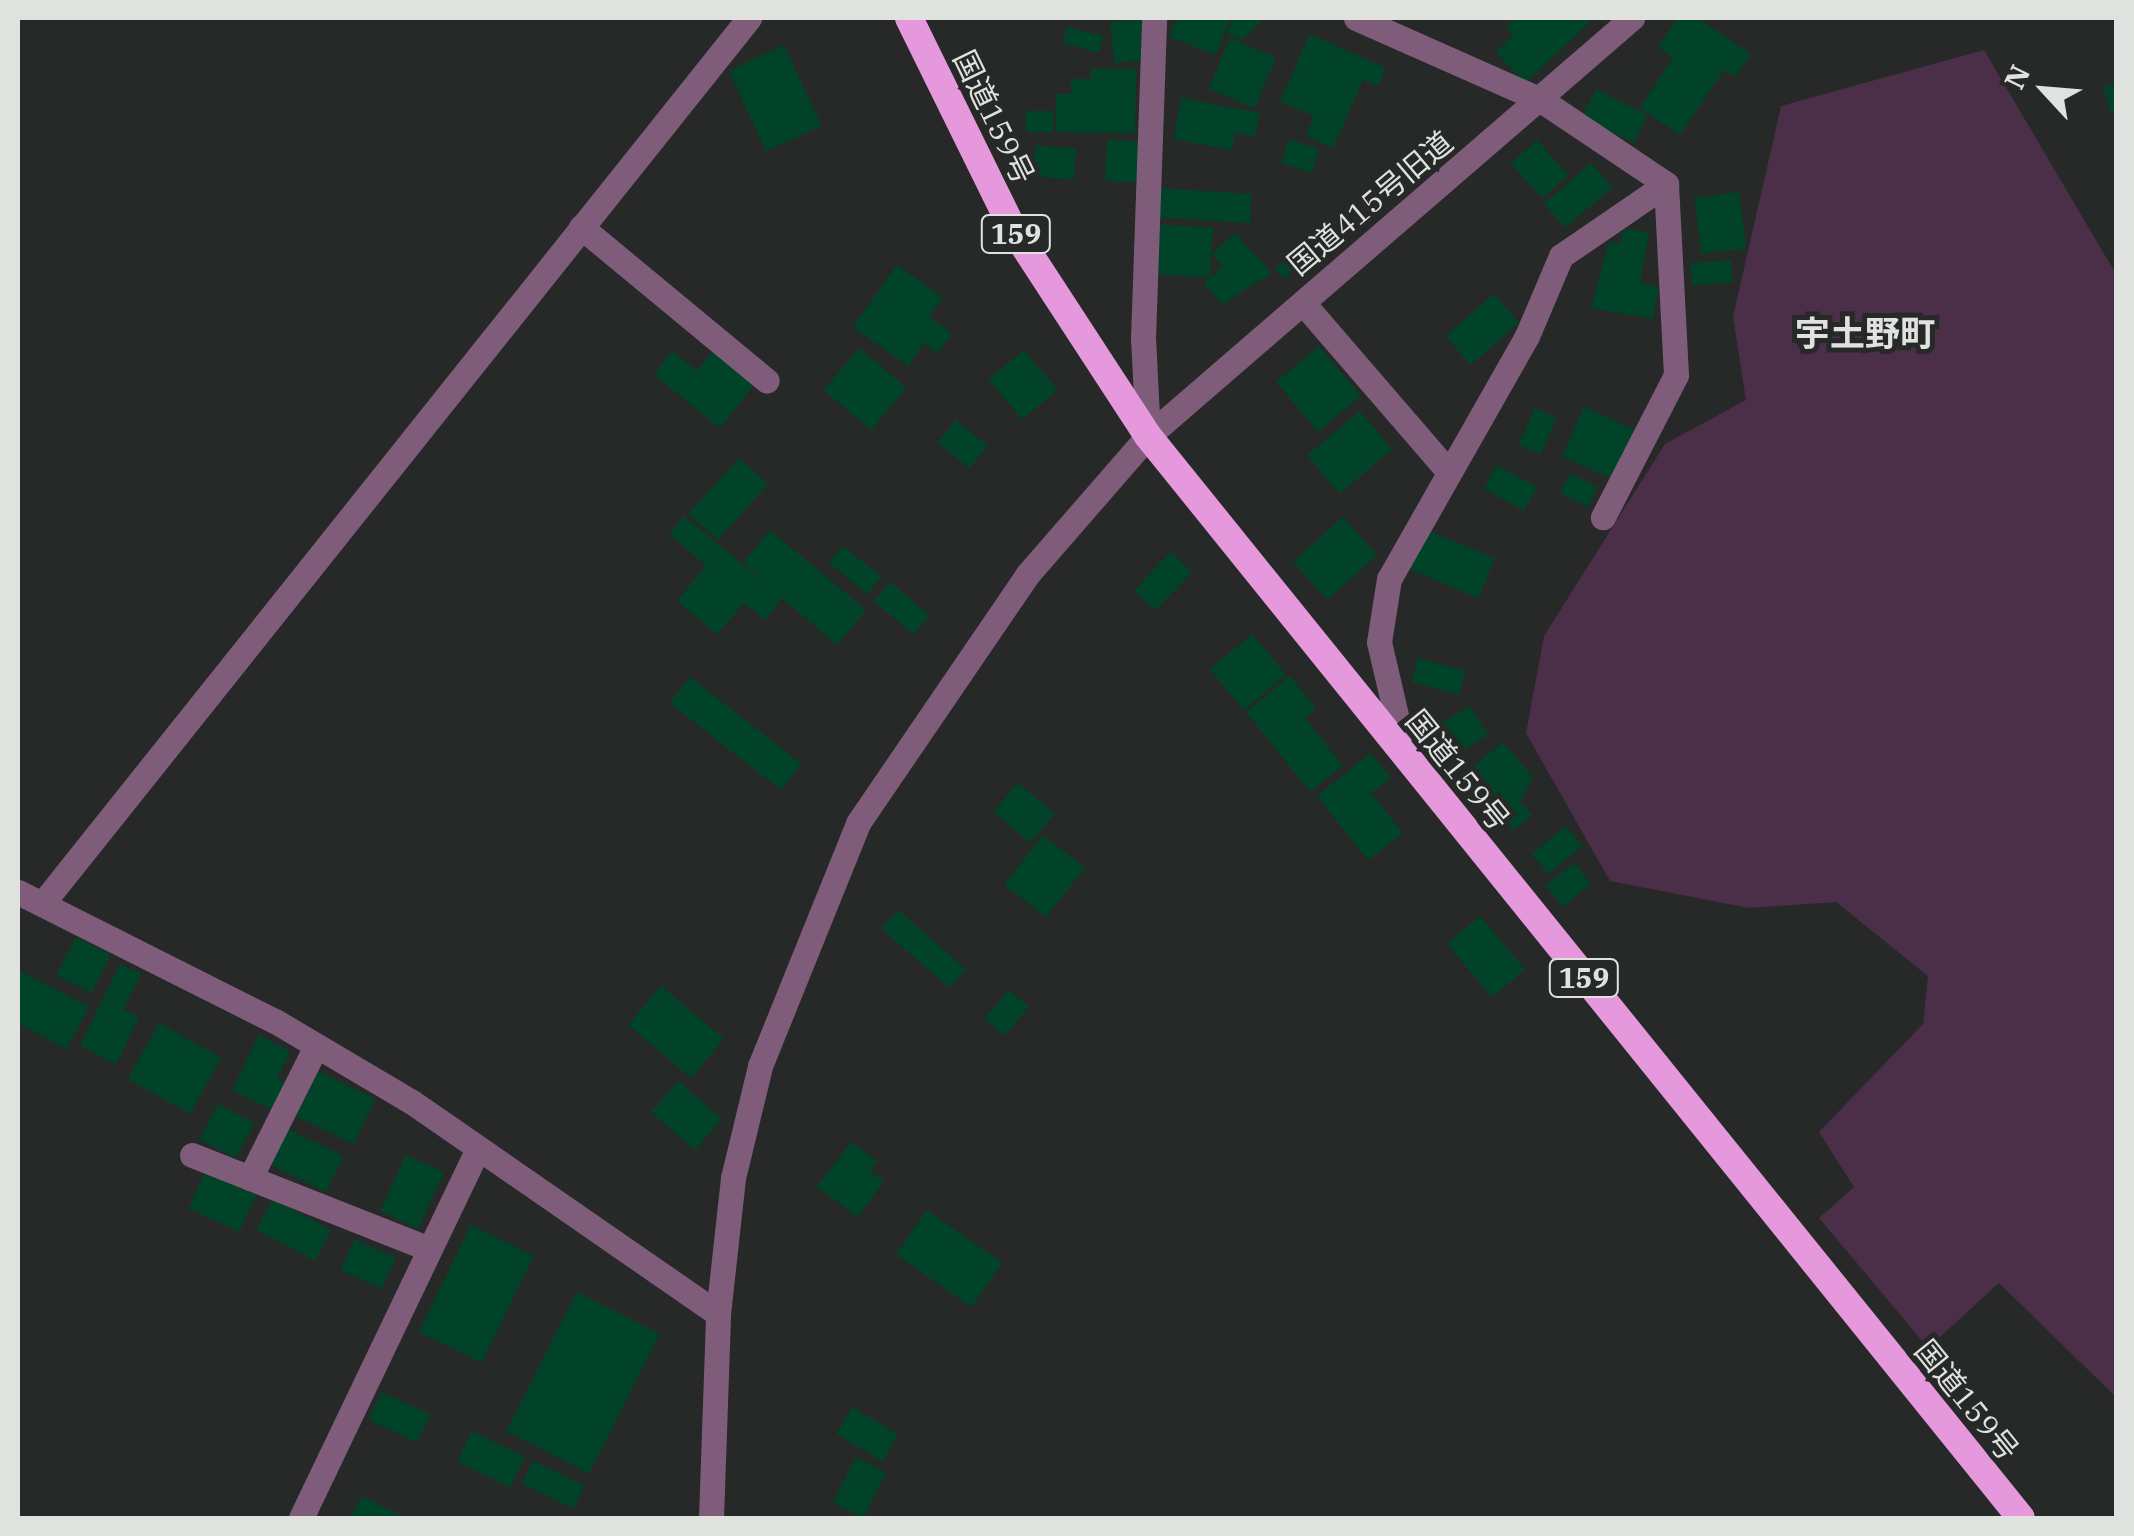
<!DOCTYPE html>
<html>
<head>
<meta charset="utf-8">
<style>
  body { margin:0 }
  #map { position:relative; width:2134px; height:1536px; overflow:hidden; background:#262927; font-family:"IBM Plex Serif","Noto Sans JP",serif }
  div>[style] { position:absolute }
  .green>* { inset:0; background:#4b2e47 }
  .building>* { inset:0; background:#004328; transform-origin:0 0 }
  .minor>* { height:25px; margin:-12.5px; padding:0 12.5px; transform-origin:12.5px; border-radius:12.5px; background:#7f5c7a }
  .tertiary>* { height:25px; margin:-12.5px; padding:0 12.5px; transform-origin:12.5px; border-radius:12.5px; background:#7f5c7a }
  .trunk>* { height:28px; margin:-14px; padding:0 14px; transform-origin:14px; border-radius:14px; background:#e698dc }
  span { translate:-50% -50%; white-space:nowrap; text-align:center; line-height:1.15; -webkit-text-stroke:10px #262927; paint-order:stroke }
  .shield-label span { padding:2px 8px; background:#262927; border:2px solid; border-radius:8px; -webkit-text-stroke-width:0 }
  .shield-label { font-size:28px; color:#e0e2e0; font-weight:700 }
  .street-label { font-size:30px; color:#e0e2e0 }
  .quarter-label { font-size:35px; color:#e0e2e0; font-weight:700 }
  .frame { position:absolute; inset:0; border:20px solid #e0e2e0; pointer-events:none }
  .north { position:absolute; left:1994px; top:40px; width:100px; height:100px; -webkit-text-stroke:8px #262927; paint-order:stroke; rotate:296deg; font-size:28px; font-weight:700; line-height:40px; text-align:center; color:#e0e2e0 }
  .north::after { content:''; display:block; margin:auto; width:35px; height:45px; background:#e0e2e0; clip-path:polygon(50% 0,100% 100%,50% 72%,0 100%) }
</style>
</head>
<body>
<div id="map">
  <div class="green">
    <div style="clip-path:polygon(1984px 50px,2116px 274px,2116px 1397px,1999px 1283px,1928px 1348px,1819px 1218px,1854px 1187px,1819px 1132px,1923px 1024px,1928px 976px,1836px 902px,1749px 908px,1610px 881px,1526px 733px,1544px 636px,1665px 444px,1746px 400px,1733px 317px,1781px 106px)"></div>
  </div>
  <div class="building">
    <div style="clip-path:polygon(1177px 18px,1230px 18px,1216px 55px,1169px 37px)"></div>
    <div style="clip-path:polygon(1233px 18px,1264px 18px,1242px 40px,1227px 33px)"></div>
    <div style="clip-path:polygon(1515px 18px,1594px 18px,1525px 83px,1496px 52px,1513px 35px,1506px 27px)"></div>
    <div style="clip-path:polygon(1677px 18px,1697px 18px,1751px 54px,1735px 77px,1724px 70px,1680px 135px,1640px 108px,1673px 58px,1658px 47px)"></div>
    <div style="left:1144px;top:19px;width:41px;height:34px;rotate:84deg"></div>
    <div style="left:1067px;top:27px;width:37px;height:17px;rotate:14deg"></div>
    <div style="clip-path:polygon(1310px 34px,1386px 68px,1378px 86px,1363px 80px,1333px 148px,1306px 136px,1314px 116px,1280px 101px)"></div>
    <div style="left:1230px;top:38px;width:50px;height:55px;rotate:23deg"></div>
    <div style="left:784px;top:45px;width:89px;height:61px;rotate:65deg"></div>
    <div style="clip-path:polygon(1091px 69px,1136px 69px,1135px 133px,1056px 132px,1056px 94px,1071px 94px,1071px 79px,1091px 79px)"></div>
    <div style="clip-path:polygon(2116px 82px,2116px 113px,2111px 114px,2103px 87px)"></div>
    <div style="left:1596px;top:89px;width:58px;height:31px;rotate:27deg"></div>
    <div style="clip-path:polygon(1181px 98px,1260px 113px,1255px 137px,1235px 133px,1232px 150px,1174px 139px)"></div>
    <div style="left:1026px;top:111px;width:27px;height:21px"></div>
    <div style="left:1289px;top:139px;width:32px;height:25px;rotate:18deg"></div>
    <div style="left:1107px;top:140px;width:38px;height:41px;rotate:3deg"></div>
    <div style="left:1537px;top:140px;width:47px;height:35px;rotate:48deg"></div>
    <div style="left:1036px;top:145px;width:41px;height:31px;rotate:6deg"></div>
    <div style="left:1591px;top:163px;width:32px;height:62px;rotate:49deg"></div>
    <div style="left:1161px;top:188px;width:91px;height:29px;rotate:4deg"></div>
    <div style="left:1739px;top:192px;width:57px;height:45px;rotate:83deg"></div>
    <div style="left:1157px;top:224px;width:56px;height:50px;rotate:4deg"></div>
    <div style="clip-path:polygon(1623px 228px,1649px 233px,1640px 283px,1659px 287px,1653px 319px,1591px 308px,1609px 242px,1621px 244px)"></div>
    <div style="clip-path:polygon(1235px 233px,1272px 273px,1222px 304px,1204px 284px,1223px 266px,1212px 254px)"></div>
    <div style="left:1290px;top:254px;width:14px;height:21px;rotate:45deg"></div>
    <div style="left:1731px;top:260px;width:22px;height:41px;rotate:85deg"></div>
    <div style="clip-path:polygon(897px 265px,943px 298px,929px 317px,952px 333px,938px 353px,924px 343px,908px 366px,853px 327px)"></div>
    <div style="left:1494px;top:294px;width:38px;height:64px;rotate:49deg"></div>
    <div style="left:1319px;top:346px;width:65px;height:56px;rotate:50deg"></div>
    <div style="clip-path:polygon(715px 348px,757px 381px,720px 428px,654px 375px,672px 351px,697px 371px)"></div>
    <div style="left:859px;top:348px;width:62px;height:55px;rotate:40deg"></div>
    <div style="left:1024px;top:350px;width:52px;height:46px;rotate:50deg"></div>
    <div style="left:1584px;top:407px;width:56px;height:54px;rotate:24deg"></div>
    <div style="left:1535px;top:408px;width:24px;height:40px;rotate:24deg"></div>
    <div style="left:1360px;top:411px;width:50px;height:69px;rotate:50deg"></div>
    <div style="left:956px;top:420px;width:41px;height:29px;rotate:39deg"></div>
    <div style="left:739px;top:458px;width:39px;height:75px;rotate:42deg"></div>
    <div style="left:1497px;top:465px;width:46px;height:27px;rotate:29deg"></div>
    <div style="left:1570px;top:473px;width:31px;height:22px;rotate:27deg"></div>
    <div style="clip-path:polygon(684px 516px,763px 581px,744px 562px,770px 530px,866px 610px,837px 645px,782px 598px,765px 620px,744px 603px,717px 634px,677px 601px,706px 565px,669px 534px)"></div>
    <div style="left:1343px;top:517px;width:51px;height:67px;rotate:48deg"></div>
    <div style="left:1425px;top:529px;width:76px;height:43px;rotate:23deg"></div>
    <div style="left:843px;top:546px;width:49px;height:22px;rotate:39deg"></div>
    <div style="left:1171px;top:552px;width:29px;height:53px;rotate:44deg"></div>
    <div style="left:890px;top:582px;width:52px;height:25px;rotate:40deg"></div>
    <div style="left:1252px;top:634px;width:53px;height:55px;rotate:50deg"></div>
    <div style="left:1418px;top:658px;width:49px;height:25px;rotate:15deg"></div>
    <div style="clip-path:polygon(1290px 676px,1316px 708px,1305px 718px,1343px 766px,1310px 792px,1246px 712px)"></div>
    <div style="left:690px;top:677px;width:141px;height:33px;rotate:38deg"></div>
    <div style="left:1470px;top:706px;width:34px;height:35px;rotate:58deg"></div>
    <div style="clip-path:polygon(1503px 742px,1533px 777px,1520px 802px,1532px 815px,1513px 831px,1465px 774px)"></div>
    <div style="clip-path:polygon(1371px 753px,1391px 778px,1371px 793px,1403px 833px,1368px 860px,1317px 796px)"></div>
    <div style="left:1018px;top:783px;width:48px;height:38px;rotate:40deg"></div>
    <div style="left:1566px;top:826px;width:26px;height:44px;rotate:51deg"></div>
    <div style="left:1043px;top:835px;width:53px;height:63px;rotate:38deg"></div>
    <div style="left:1574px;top:863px;width:27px;height:36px;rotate:51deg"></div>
    <div style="left:898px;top:910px;width:90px;height:25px;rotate:41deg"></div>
    <div style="left:1480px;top:916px;width:70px;height:43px;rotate:50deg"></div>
    <div style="left:76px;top:937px;width:39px;height:43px;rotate:27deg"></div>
    <div style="clip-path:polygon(120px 964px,141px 974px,123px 1009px,139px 1017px,116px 1064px,80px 1046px)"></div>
    <div style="clip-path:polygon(18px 970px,89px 1006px,67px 1049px,18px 1024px)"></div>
    <div style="left:661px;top:986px;width:82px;height:51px;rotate:40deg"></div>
    <div style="left:1009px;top:990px;width:26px;height:38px;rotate:40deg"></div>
    <div style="left:159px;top:1023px;width:71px;height:64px;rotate:29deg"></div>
    <div style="clip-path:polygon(259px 1035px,290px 1051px,277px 1078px,289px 1084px,275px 1111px,232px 1090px)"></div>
    <div style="left:318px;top:1071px;width:64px;height:50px;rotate:26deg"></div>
    <div style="left:678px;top:1081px;width:58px;height:41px;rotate:41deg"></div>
    <div style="left:218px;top:1104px;width:41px;height:40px;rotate:28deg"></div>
    <div style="left:286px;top:1128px;width:64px;height:40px;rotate:26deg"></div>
    <div style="clip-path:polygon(851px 1142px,877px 1161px,870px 1171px,884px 1181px,858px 1217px,817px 1187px)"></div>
    <div style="left:406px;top:1155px;width:42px;height:62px;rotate:25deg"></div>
    <div style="left:206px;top:1171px;width:56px;height:41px;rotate:25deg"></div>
    <div style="left:273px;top:1199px;width:66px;height:35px;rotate:28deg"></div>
    <div style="left:927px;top:1210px;width:92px;height:54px;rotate:35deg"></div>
    <div style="left:471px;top:1225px;width:70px;height:119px;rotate:26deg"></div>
    <div style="left:355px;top:1239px;width:45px;height:34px;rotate:25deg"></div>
    <div style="left:577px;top:1292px;width:93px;height:156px;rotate:27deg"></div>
    <div style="left:382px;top:1392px;width:53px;height:31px;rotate:25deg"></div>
    <div style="left:852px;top:1407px;width:54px;height:31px;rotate:31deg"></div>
    <div style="left:472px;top:1431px;width:59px;height:34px;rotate:26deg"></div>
    <div style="left:856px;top:1457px;width:34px;height:51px;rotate:27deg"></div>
    <div style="left:533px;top:1461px;width:57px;height:25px;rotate:26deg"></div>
    <div style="clip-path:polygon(362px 1496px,405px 1518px,351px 1518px)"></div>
  </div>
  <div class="minor">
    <div style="left:1356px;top:18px;width:202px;rotate:23.9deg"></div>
    <div style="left:1541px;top:100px;width:151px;rotate:33.9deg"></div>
    <div style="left:1666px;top:184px;width:191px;rotate:87deg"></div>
    <div style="left:1676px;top:375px;width:160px;rotate:117.2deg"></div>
    <div style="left:581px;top:227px;width:241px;rotate:39.6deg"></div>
    <div style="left:1303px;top:303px;width:222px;rotate:49.2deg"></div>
    <div style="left:1148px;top:436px;width:98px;rotate:-92.9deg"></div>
    <div style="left:1143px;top:338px;width:320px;rotate:-88deg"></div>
    <div style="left:1406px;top:758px;width:119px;rotate:-103.1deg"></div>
    <div style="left:1379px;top:642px;width:64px;rotate:-81deg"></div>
    <div style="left:1389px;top:579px;width:279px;rotate:-60.4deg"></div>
    <div style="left:1527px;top:336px;width:87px;rotate:-67deg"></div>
    <div style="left:1561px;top:256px;width:127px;rotate:-34.4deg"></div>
    <div style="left:18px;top:892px;width:288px;rotate:26.7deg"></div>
    <div style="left:275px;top:1021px;width:159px;rotate:30.6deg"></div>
    <div style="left:412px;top:1102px;width:372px;rotate:34.7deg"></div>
    <div style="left:42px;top:904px;width:1134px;rotate:-51.41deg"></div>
    <div style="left:192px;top:1155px;width:255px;rotate:21.6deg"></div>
    <div style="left:250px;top:1178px;width:148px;rotate:-63.4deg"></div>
    <div style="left:301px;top:1518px;width:410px;rotate:-64.4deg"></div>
  </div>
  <div class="tertiary">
    <div style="left:711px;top:1518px;width:204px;rotate:-88deg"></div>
    <div style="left:718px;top:1314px;width:137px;rotate:-83.7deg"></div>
    <div style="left:733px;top:1178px;width:115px;rotate:-76.4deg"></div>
    <div style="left:760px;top:1066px;width:262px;rotate:-68deg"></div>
    <div style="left:858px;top:823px;width:300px;rotate:-55.7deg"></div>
    <div style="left:1027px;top:575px;width:184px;rotate:-49deg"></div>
    <div style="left:1148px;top:436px;width:640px;rotate:-40.82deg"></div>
  </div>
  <div class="trunk">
    <div style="left:909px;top:18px;width:235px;rotate:63.8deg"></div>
    <div style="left:1013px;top:229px;width:247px;rotate:56.9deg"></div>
    <div style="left:1148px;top:436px;width:1390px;rotate:51.1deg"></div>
  </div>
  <div class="shield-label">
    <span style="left:1016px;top:234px">159</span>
    <span style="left:1584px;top:978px">159</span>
  </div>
  <div class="street-label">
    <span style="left:994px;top:117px;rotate:64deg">国道159号</span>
    <span style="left:1370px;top:203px;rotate:-40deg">国道415号旧道</span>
    <span style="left:1458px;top:770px;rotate:51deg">国道159号</span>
    <span style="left:1967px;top:1400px;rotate:51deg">国道159号</span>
  </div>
  <div class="quarter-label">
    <span style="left:1865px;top:333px">宇土野町</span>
  </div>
  <div class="frame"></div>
  <div class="north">N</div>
</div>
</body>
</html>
